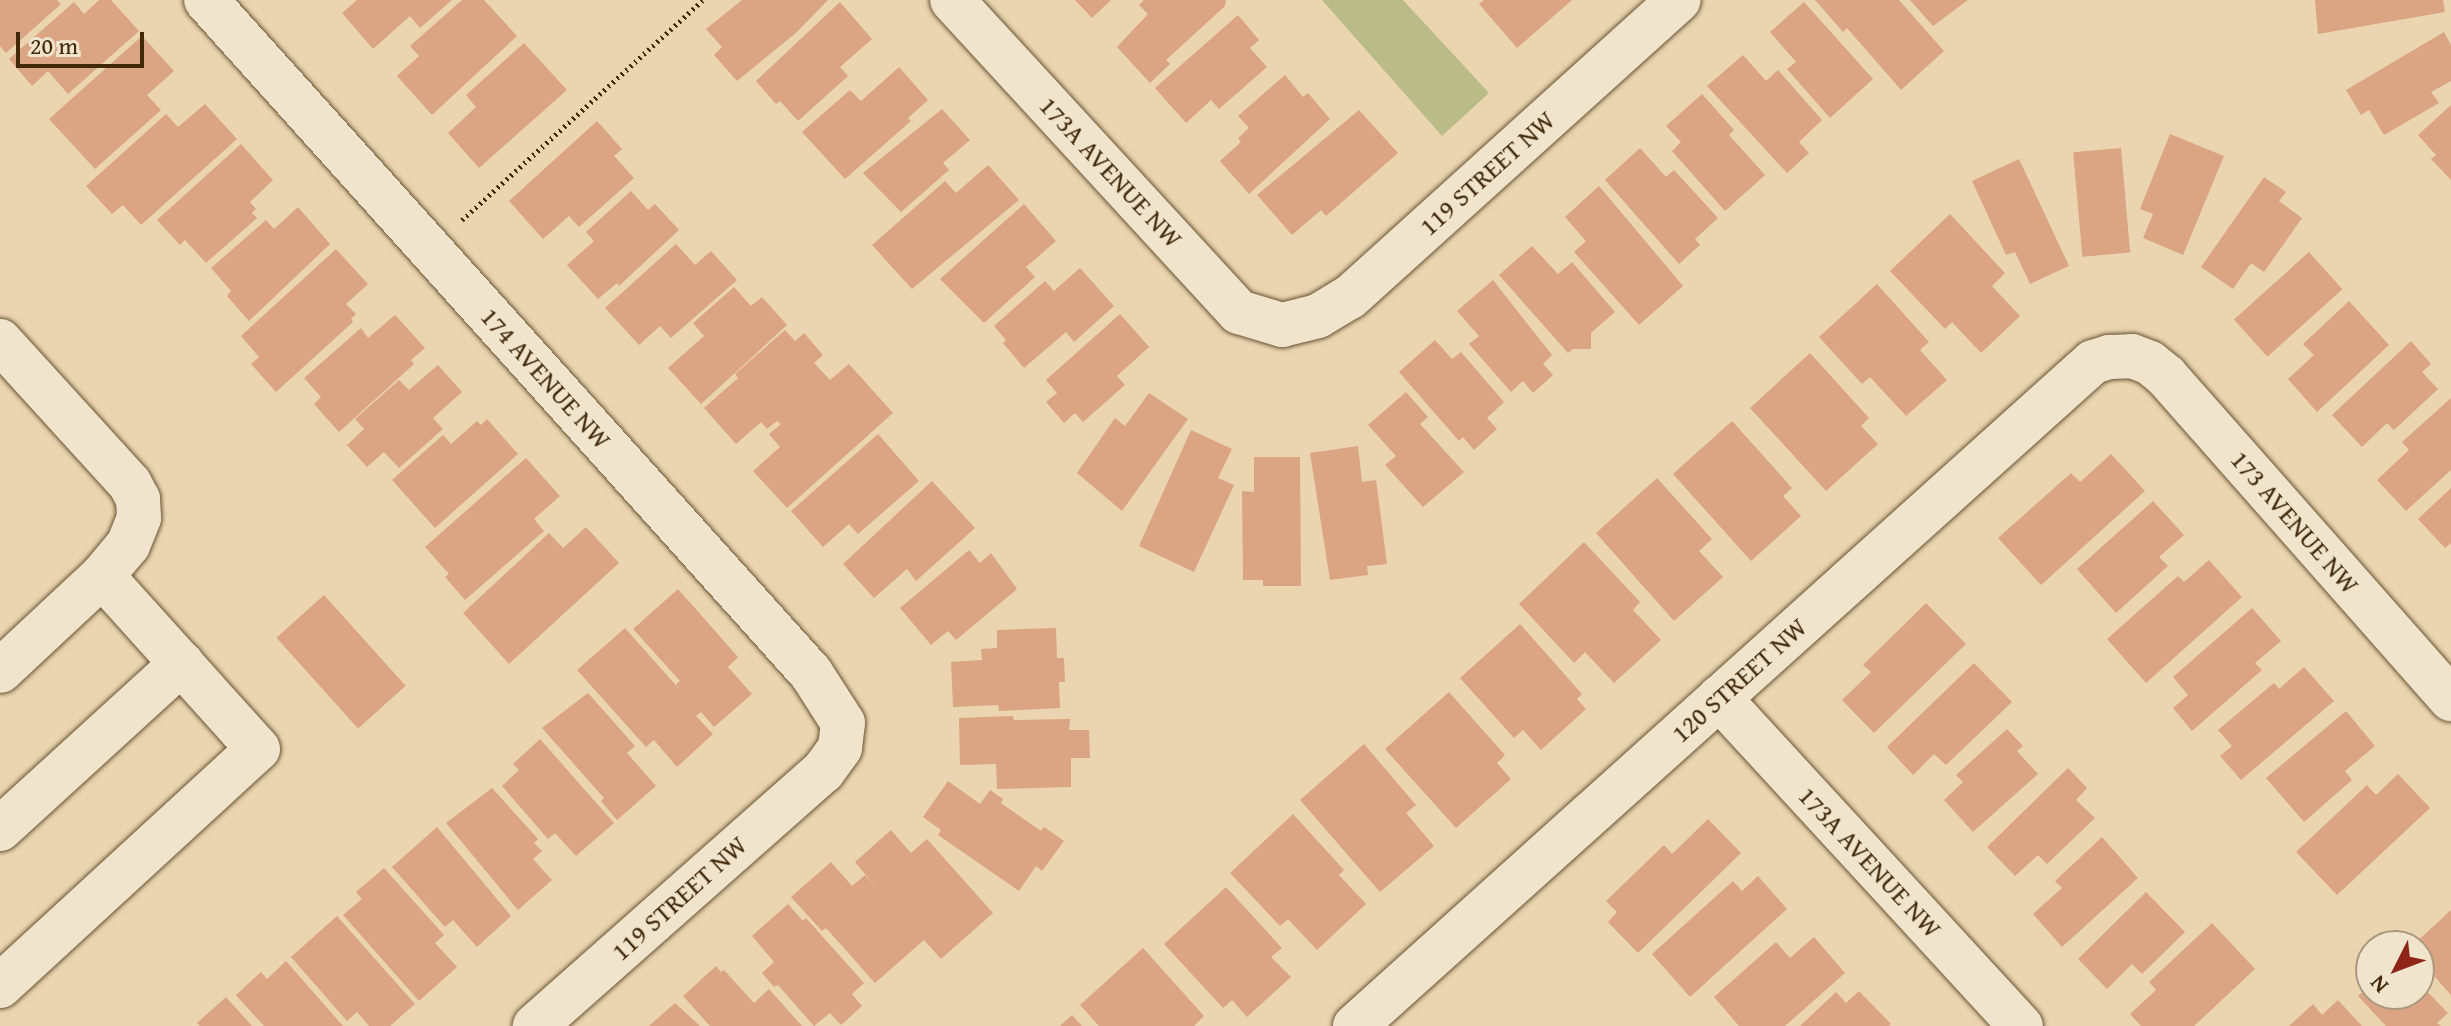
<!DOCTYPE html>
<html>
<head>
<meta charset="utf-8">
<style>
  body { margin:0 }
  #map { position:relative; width:2451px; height:1026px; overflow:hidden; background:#ead5b0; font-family:"Gentium Book Plus",serif }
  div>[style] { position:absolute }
  .green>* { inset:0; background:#babc88 }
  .building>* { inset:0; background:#dba483; transform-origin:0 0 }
  .path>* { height:5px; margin-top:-2.5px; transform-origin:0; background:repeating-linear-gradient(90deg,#402809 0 2px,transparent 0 6px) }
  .roads { filter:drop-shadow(0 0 2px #6a5333) drop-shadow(0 0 2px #6a5333) }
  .minor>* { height:44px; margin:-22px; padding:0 22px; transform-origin:22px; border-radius:22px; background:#f1e4cc }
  span { translate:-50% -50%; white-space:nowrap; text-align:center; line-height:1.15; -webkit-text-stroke:7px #f1e4cc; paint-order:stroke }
  .street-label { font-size:26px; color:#402809 }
  .north { position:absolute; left:2355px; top:930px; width:80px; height:80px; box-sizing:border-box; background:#f1e4cc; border:2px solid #aa997e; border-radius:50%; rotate:228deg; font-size:22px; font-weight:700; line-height:32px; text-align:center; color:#402809 }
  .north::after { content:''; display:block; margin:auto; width:28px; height:36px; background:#8f2418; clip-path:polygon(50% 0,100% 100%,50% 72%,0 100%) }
  .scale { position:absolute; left:16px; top:32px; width:128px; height:36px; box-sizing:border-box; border:4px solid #402809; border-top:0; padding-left:10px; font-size:24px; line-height:28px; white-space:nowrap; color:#402809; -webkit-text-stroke:6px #f1e4cc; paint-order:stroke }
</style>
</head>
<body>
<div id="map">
  <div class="green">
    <div style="clip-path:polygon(1322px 0,1403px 0,1489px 93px,1442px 136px)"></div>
  </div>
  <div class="building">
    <div style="clip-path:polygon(0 0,57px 0,61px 4px,6px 53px,0 46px)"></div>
    <div style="clip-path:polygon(99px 0,111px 0,139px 31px,68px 94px,48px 71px,32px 86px,9px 59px,74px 2px,84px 14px)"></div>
    <div style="clip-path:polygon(357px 0,452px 0,420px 28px,410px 16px,373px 49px,342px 13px)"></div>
    <div style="clip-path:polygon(462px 0,484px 0,517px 36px,432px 115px,397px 76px,419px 56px,410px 46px)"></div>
    <div style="clip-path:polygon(742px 0,828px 0,797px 32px,737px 81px,714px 55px,722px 47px,706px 29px)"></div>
    <div style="clip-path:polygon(1075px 0,1111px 0,1092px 18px)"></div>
    <div style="clip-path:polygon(1144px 0,1226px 0,1225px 6px,1166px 60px,1170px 64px,1150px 83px,1117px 47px,1148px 14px,1139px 5px)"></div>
    <div style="clip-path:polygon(1484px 0,1572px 0,1517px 48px,1479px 4px)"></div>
    <div style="clip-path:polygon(1815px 0,1899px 0,1944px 51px,1901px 90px,1847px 28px,1843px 32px)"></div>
    <div style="clip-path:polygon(1910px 0,1968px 0,1933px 26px)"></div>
    <div style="clip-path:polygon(2315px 0,2443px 0,2445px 12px,2318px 34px)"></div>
    <div style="clip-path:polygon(840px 2px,872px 39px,840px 67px,848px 76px,798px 121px,780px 101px,776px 104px,756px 81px)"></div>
    <div style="clip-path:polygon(1804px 2px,1873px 79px,1830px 118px,1787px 69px,1796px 62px,1770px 32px)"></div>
    <div style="clip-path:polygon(1238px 15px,1259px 40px,1250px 48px,1267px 67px,1219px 109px,1211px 100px,1186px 123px,1155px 88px)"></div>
    <div style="clip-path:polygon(2444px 32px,2451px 45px,2451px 81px,2431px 92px,2439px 103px,2384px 135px,2369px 110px,2361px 115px,2346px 90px)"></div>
    <div style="clip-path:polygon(142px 36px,174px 71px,147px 95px,161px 110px,95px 169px,49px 119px)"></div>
    <div style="clip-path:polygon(524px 43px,567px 90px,479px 168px,448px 133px,476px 107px,466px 95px)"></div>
    <div style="clip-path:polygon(1743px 55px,1766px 81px,1778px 70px,1822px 120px,1799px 142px,1809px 153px,1787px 173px,1707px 86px)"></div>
    <div style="clip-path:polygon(899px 67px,928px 100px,908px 118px,911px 121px,845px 179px,802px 132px,850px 90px,861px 101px)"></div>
    <div style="clip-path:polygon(1285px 75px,1303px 97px,1308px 93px,1330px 119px,1249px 194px,1220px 161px,1241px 142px,1238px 138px,1249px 128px,1238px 116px)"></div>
    <div style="clip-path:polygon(1702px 94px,1734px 130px,1729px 135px,1765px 175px,1725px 211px,1672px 151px,1681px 142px,1666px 126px)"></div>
    <div style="clip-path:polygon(205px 104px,237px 139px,141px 225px,123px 205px,112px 214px,86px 186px,166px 114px,178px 127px)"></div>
    <div style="clip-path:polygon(2451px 105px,2451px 180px,2431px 159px,2436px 155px,2418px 135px)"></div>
    <div style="clip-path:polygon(942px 109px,970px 140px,943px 163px,949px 170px,901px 212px,863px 173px)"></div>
    <div style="clip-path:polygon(1359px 110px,1398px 153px,1326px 216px,1321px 210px,1292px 235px,1257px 195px)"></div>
    <div style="clip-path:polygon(597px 121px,622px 149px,614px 156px,634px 178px,579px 227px,569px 216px,543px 239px,509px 201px)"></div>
    <div style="clip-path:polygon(2170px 134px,2224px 156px,2183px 255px,2143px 238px,2153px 214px,2140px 209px)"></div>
    <div style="clip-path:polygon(241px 144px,273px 180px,250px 202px,256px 209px,252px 213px,257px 218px,206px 263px,185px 240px,180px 245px,157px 220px)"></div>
    <div style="clip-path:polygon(1640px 148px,1666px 177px,1674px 170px,1718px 218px,1695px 239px,1700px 245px,1679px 264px,1605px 180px)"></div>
    <div style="left:2121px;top:148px;width:105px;height:48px;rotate:85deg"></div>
    <div style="clip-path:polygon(2019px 159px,2069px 266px,2030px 284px,2015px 252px,2006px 255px,1972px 181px)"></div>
    <div style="clip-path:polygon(988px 165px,1019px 200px,912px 289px,872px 245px,945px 181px,956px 193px)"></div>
    <div style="clip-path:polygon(2264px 177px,2286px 192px,2279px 201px,2302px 218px,2264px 272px,2251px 263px,2233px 289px,2201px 267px)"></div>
    <div style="clip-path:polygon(1599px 186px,1683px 286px,1639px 325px,1574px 252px,1586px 241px,1565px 217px)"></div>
    <div style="clip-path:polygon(631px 191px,648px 210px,655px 204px,679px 230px,619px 286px,617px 283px,598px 299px,567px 265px,594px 241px,586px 232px)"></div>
    <div style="clip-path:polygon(1024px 204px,1056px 241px,1026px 267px,1035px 277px,984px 323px,940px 279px)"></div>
    <div style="clip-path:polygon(298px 207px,330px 244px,249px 321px,227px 296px,231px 291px,211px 268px,266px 220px,274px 229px)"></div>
    <div style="clip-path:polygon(1950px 214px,2005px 273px,1992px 286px,2020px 316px,1981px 353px,1952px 322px,1945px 329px,1890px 271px)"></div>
    <div style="clip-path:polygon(676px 244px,695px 265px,711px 251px,737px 280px,671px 338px,660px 326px,639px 345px,605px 308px)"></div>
    <div style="clip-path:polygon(1532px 246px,1558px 274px,1572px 262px,1615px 312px,1591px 333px,1591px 349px,1573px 349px,1568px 353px,1499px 275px)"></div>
    <div style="clip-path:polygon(336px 249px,368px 284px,346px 304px,356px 314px,351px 319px,353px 322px,276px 392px,251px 364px,259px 357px,241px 336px)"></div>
    <div style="left:2309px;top:252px;width:50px;height:101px;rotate:48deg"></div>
    <div style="clip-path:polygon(1080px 268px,1114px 306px,1074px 342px,1066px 332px,1024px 368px,1003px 343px,1006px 340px,994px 326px,1045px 281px,1054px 291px)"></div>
    <div style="clip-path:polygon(1493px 280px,1552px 355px,1543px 364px,1553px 375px,1533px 393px,1523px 381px,1511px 392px,1469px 344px,1479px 336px,1457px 311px)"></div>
    <div style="clip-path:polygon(1877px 284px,1929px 342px,1920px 350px,1947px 380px,1906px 416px,1870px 377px,1862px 384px,1819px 337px)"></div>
    <div style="clip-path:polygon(734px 287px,751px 306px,762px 297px,787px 325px,701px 404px,668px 368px,704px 336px,693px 323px)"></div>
    <div style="clip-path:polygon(2349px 301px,2389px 345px,2317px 412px,2288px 379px,2314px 355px,2303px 344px)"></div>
    <div style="clip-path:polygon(1120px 314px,1149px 347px,1117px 376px,1125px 385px,1083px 422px,1075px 413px,1064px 423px,1046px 402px,1057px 393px,1046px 380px)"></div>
    <div style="clip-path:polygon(395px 315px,425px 348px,411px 360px,414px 364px,339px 432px,314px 404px,321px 397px,304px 378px,361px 328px,368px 338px)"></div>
    <div style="clip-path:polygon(785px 330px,795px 341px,804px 333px,823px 355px,814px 363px,830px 380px,849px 364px,893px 413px,787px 508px,753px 471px,780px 447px,769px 434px,781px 424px,777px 421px,767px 429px,761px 422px,736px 444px,704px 408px,738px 378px,735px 374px)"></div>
    <div style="clip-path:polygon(1435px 340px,1452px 359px,1461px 352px,1504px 402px,1487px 418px,1497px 429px,1474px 450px,1463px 437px,1459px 441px,1399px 372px)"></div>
    <div style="clip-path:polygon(2411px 341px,2431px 364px,2422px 372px,2438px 389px,2394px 430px,2387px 423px,2362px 447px,2332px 415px)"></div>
    <div style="clip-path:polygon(1810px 353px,1869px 418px,1861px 426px,1878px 444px,1826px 491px,1750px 408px)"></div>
    <div style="clip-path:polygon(438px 365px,462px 392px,433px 418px,443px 429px,399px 468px,384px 452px,367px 467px,347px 445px,364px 429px,355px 419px,399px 380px,409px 390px)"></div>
    <div style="clip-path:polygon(1406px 392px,1428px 417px,1420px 424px,1464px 472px,1423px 507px,1385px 465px,1396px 456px,1368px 425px)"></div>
    <div style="clip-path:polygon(1149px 393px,1188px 419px,1122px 511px,1077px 473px,1115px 418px,1125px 426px)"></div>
    <div style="clip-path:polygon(2451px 398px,2451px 470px,2406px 511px,2377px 480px,2409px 450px,2402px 442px)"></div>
    <div style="clip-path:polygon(487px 419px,518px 454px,435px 528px,392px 480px,443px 435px,451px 444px,477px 421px,481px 425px)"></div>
    <div style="clip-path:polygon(1732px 421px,1792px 488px,1783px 496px,1801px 516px,1751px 561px,1673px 474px)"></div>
    <div style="clip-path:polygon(1191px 430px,1232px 449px,1218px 478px,1234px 485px,1194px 572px,1139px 546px)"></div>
    <div style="clip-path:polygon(878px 434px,919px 481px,858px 534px,849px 524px,823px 547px,791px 511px)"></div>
    <div style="clip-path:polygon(1358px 446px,1362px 482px,1376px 480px,1387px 564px,1367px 566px,1368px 575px,1330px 580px,1310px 453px)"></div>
    <div style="clip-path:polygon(2111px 454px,2145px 491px,2041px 585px,1998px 538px,2071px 473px,2080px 482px)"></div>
    <div style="clip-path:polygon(1254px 457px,1300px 457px,1301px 586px,1263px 586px,1263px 580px,1243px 580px,1242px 491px,1254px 492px)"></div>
    <div style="clip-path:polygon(526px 458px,560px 496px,534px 519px,544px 531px,465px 600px,445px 577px,449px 574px,425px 547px)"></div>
    <div style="clip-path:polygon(1657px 478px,1712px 539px,1699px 551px,1723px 577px,1674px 621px,1596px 533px)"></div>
    <div style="clip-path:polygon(932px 481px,975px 528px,916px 581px,907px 569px,874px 598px,843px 564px)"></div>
    <div style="clip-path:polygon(2451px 488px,2451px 543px,2445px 548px,2418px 519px)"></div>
    <div style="clip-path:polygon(2153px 501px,2184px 535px,2159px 557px,2168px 566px,2116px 613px,2077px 569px)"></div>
    <div style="clip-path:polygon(586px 527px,619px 563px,509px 664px,463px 613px,549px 533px,563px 548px)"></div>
    <div style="clip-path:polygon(1584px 542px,1640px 602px,1633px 610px,1661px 640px,1614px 683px,1585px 652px,1574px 663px,1519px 604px)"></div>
    <div style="clip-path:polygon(969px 550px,980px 563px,991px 553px,1017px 589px,956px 640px,948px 631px,931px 645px,900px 608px)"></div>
    <div style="clip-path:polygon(2209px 560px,2242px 597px,2146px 683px,2107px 639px,2178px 576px,2184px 582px)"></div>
    <div style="clip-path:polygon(678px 589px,738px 657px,728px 667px,752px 694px,714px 727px,701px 712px,696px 716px,713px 734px,677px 767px,654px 740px,646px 747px,577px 670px,625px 628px,681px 691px,676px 684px,680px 681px,633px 629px)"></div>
    <div style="left:324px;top:595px;width:122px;height:64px;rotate:48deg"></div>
    <div style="clip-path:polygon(1926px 603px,1966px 644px,1874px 733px,1842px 700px,1871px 672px,1863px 665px)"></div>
    <div style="clip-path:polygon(2252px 608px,2281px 641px,2255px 663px,2262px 670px,2192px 731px,2173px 708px,2188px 695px,2173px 677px)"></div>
    <div style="clip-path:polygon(1520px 624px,1582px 694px,1577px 699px,1586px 709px,1541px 750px,1523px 730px,1514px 738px,1460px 678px)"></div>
    <div style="clip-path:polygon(1056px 628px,1057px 658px,1064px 658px,1065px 682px,1059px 682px,1060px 708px,999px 711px,998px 705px,953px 707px,951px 662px,982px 660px,981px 649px,997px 648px,997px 630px)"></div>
    <div style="clip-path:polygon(1974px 663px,2012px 702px,1946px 765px,1934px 754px,1913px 775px,1887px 747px)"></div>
    <div style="clip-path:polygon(2304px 667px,2334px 701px,2241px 780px,2220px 756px,2232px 746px,2218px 730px,2274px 683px,2279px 689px)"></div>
    <div style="clip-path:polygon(1449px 692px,1505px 755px,1497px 763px,1511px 779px,1456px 828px,1385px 749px)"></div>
    <div style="clip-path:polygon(588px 693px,635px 746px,627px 753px,656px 786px,617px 820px,601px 801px,604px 798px,542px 728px)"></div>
    <div style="clip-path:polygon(2346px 711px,2375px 746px,2345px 771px,2352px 780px,2304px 822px,2266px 778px)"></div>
    <div style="clip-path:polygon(1013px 716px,1014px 720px,1070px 719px,1069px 730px,1089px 730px,1090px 758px,1071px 758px,1071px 787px,997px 789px,996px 764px,960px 765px,959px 718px)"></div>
    <div style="clip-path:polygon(2007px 729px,2023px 746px,2017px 751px,2038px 774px,1973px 832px,1944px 800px,1963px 782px,1956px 775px)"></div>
    <div style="clip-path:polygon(540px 739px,614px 823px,576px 856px,555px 833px,548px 839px,502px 786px,519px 770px,513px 764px)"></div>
    <div style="clip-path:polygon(1364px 744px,1416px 805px,1406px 813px,1434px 846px,1380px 892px,1300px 800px)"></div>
    <div style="clip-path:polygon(2068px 768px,2087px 788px,2076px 800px,2095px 818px,2047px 864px,2038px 855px,2015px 876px,1987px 847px)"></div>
    <div style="clip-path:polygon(2398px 774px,2430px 808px,2337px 895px,2296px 852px,2367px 785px,2376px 795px)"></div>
    <div style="clip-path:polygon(948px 781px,980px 804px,990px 790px,1003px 799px,1001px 803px,1041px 831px,1044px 827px,1064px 841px,1042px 871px,1036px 866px,1019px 891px,938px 835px,941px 830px,923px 817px)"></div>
    <div style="clip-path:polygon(492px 788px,538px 839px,534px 843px,542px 851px,533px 859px,552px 880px,518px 910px,446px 823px)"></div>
    <div style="clip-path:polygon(1293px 814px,1344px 870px,1339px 875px,1366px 904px,1317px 950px,1288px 919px,1280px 926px,1230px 873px)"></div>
    <div style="clip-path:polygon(1708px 819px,1741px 853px,1638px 953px,1608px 922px,1617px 912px,1606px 901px,1664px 845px,1672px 854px)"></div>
    <div style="clip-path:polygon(437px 827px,511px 916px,477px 947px,453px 920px,445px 927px,392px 867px)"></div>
    <div style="clip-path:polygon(891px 830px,911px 853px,927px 839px,993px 913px,941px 959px,924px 940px,875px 983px,826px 928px,822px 931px,791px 897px,831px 862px,852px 886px,865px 875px,883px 896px,855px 862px)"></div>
    <div style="clip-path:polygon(2102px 837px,2138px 878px,2062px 947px,2033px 914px,2062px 888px,2055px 881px)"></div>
    <div style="clip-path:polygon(384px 868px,444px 935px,435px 943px,457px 967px,419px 1001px,343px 915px,362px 899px,356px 892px)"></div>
    <div style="clip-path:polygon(1758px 876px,1787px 909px,1690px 997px,1652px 954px,1733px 881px,1742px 891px)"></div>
    <div style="clip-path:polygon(1226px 887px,1282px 948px,1271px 957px,1291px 977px,1247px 1017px,1232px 1000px,1223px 1008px,1164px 944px)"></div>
    <div style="clip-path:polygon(2146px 892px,2185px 932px,2142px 974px,2132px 964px,2107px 989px,2078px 959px)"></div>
    <div style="clip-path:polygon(788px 904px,803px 921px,806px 918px,864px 983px,852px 994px,862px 1006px,841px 1025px,830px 1013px,814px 1026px,778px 985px,774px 987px,762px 973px,774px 962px,752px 936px)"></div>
    <div style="clip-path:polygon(2451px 910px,2451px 995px,2419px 959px,2419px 946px,2412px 946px)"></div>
    <div style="clip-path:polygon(337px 916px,415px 1004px,390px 1026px,369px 1026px,357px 1012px,347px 1021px,291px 957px)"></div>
    <div style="clip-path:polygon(2212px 923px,2255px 969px,2194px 1026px,2141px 1026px,2130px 1014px,2156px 990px,2149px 982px)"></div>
    <div style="clip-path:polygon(1814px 937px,1845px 973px,1785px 1026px,1739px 1026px,1714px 997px,1776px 942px,1790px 958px)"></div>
    <div style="clip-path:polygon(1143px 948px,1204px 1016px,1194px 1026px,1099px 1026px,1080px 1005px)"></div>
    <div style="clip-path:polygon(286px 961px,343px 1026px,264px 1026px,236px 995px,261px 972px,267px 979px)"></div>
    <div style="clip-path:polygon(716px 966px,721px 972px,724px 970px,754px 1003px,769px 989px,802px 1026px,710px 1026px,683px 996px)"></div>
    <div style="clip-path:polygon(2419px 983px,2448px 1013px,2437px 1023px,2441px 1026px,2386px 1026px,2358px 996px,2371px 984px,2371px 994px,2419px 994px)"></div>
    <div style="clip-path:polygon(1859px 991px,1891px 1024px,1889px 1026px,1800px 1026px,1836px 992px,1846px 1003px)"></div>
    <div style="clip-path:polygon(226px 997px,252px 1026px,200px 1026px,197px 1023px)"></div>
    <div style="clip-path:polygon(2338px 1000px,2362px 1026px,2289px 1026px,2313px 1004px,2322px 1015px)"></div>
    <div style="clip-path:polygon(675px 1003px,700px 1026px,649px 1026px)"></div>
    <div style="clip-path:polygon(1072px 1015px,1082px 1026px,1060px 1026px)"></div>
  </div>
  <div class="path">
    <div style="left:462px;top:220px;width:326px;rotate:-42.4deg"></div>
  </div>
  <div class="roads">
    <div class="minor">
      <div style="left:206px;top:0;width:905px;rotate:48.05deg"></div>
      <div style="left:811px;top:673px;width:59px;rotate:57.4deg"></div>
      <div style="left:843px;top:723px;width:25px;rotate:97deg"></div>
      <div style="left:840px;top:748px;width:29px;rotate:126deg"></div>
      <div style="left:823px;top:771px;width:385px;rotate:138.5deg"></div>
      <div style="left:952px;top:0;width:424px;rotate:47.4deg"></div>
      <div style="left:1239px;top:312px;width:45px;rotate:16.8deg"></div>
      <div style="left:1282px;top:325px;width:37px;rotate:-14deg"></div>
      <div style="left:1318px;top:316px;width:37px;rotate:-31deg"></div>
      <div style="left:1350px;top:297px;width:443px;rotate:-42.1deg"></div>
      <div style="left:0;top:341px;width:193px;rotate:47.7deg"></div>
      <div style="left:130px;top:484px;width:17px;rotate:62deg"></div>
      <div style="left:138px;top:499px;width:19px;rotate:87deg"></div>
      <div style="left:139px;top:518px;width:29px;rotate:112deg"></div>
      <div style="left:128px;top:545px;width:40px;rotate:130deg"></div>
      <div style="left:102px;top:576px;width:139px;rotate:137deg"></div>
      <div style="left:1719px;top:698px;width:446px;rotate:47.4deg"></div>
      <div style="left:0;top:829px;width:246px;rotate:-42.4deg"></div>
      <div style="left:0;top:986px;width:350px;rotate:-42.6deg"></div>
      <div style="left:258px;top:749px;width:233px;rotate:-132deg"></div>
      <div style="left:1355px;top:1026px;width:979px;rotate:-41.98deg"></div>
      <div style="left:2083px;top:371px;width:13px;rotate:-42deg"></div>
      <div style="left:2093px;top:362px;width:17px;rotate:-17deg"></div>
      <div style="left:2109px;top:357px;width:23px;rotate:-2deg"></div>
      <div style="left:2132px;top:356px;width:19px;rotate:21deg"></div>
      <div style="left:2150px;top:363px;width:21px;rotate:39deg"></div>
      <div style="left:2166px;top:376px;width:431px;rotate:48.6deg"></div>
    </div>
  </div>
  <div class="street-label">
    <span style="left:1111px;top:172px;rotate:47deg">173A AVENUE NW</span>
    <span style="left:1487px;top:173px;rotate:-42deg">119 STREET NW</span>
    <span style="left:546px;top:378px;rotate:48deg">174 AVENUE NW</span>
    <span style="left:2295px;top:522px;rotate:49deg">173 AVENUE NW</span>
    <span style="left:1739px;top:680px;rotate:-42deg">120 STREET NW</span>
    <span style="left:1870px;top:862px;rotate:47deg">173A AVENUE NW</span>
    <span style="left:679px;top:898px;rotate:-42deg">119 STREET NW</span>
  </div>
  <div class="north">N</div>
  <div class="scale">20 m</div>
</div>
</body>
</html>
